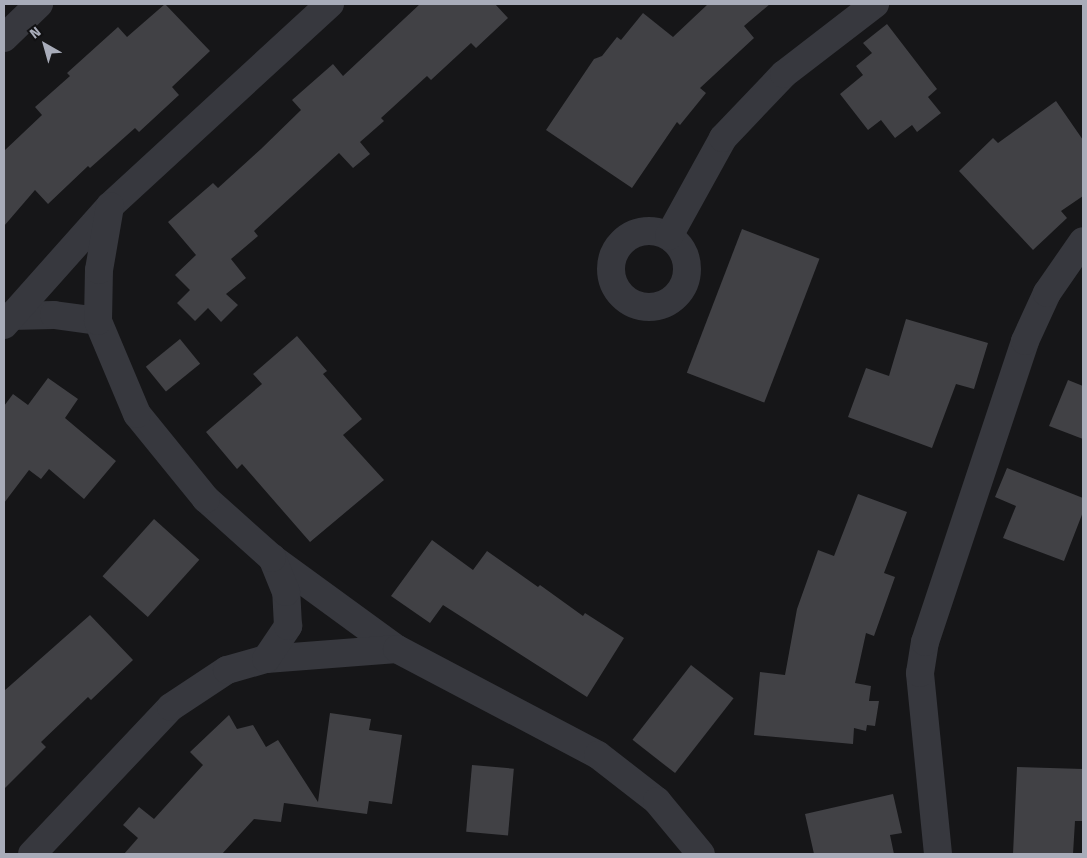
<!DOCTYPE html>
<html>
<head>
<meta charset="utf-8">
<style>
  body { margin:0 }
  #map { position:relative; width:1087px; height:858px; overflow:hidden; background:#161618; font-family:"Fira Sans",sans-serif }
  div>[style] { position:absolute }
  .building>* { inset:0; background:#414145; transform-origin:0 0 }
  .street>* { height:28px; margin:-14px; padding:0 14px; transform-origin:14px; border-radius:14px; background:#37383e }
  .street>.ring { margin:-14px; padding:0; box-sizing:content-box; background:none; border:28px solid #37383e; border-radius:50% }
  span { translate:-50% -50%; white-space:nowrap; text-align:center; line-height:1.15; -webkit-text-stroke:5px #111113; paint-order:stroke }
  .frame { position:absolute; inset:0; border:5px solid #a8acb9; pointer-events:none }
  .north { position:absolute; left:20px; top:20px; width:50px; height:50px; -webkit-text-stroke:4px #111113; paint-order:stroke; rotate:322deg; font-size:14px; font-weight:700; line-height:20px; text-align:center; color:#a8acb9 }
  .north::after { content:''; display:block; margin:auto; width:18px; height:22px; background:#a8acb9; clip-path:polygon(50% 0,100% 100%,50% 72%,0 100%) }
</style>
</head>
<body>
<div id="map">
  <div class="building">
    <div style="clip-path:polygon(165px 4px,210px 51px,172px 87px,179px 95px,139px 132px,135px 128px,90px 168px,88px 166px,48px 204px,35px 190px,4px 226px,4px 151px,42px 115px,35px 107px,70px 76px,67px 73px,118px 27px,127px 37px)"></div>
    <div style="clip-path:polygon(420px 4px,495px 4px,508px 18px,476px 48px,471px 43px,431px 80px,427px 76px,381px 118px,384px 121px,360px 142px,370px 154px,353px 168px,339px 153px,254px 231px,258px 236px,231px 259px,246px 278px,226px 294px,238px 305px,221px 322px,208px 308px,195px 321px,177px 303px,190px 290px,175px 275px,196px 255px,168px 222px,213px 183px,218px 188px,261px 149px,301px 110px,292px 100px,333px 64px,343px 76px)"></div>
    <div style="clip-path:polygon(708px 4px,770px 4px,744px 26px,754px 38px,700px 88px,706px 93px,680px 125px,677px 122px,632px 188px,546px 130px,594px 59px,602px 56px,617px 37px,621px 40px,643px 13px,673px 37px)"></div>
    <div style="clip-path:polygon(887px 24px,937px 89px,928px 97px,941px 113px,917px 132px,912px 125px,895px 138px,881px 120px,868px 130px,840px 94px,863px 75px,856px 66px,872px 53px,863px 43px)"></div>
    <div style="clip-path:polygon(1056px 101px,1083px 140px,1083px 196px,1061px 211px,1067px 218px,1033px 250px,959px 171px,993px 138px,998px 143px)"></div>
    <div style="left:742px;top:229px;width:83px;height:154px;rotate:21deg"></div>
    <div style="clip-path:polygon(906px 319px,988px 343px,974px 389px,956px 384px,932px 448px,848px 417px,866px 368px,889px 376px)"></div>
    <div style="clip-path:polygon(297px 336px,327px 371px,323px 374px,362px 419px,343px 435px,384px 480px,310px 542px,242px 464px,237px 469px,206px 432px,262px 384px,253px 374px)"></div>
    <div style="left:180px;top:339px;width:32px;height:44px;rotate:51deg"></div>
    <div style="clip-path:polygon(48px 378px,78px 399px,65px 418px,116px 461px,84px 499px,49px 469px,41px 479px,29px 470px,4px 503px,4px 406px,13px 394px,28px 405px)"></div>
    <div style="clip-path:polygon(1068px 380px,1083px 386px,1083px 439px,1049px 426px)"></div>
    <div style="clip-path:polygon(1007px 468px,1083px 498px,1083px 512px,1064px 561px,1003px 538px,1016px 506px,995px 497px)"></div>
    <div style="clip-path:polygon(858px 494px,907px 512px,884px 573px,895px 577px,874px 636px,866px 633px,855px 683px,871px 686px,869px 701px,879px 701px,875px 726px,867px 725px,866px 731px,854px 728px,853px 744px,754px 735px,760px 672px,785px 675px,797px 609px,818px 550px,834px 556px)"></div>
    <div style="left:154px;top:519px;width:61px;height:77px;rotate:42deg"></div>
    <div style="clip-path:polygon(432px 540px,473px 570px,487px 551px,538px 587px,540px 585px,583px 616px,585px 613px,624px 638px,587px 697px,443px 605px,430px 623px,391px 596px)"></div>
    <div style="clip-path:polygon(90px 615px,133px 660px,91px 700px,88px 697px,41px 742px,46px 747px,4px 789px,4px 691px)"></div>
    <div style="left:691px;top:665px;width:54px;height:95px;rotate:38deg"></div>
    <div style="clip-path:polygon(330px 713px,371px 719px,369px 730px,402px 735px,392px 804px,369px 801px,367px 814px,284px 803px,281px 822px,254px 819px,222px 854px,124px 854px,138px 838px,123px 825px,139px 807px,154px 819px,203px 765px,190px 752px,229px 715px,237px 729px,253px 725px,266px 747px,278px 740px,318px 802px)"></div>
    <div style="left:472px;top:765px;width:42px;height:67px;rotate:5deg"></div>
    <div style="clip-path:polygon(1017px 767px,1083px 769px,1083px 821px,1075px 821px,1073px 854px,1013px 854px)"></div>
    <div style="clip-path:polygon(893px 794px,902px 833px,890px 835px,894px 854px,814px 854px,805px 814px)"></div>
  </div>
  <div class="street">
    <div style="left:4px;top:38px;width:49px;rotate:-44.2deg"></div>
    <div class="ring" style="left:611px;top:231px;width:48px;height:48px"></div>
    <div style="left:669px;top:236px;width:112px;rotate:-61.1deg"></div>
    <div style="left:723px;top:138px;width:88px;rotate:-46.4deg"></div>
    <div style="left:784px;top:74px;width:115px;rotate:-37.6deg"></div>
    <div style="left:10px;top:316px;width:44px;rotate:-1.3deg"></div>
    <div style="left:54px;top:315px;width:44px;rotate:7.8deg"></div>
    <div style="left:4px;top:325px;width:159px;rotate:-48.3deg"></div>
    <div style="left:110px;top:206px;width:299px;rotate:-42.6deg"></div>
    <div style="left:272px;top:558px;width:155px;rotate:36.1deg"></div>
    <div style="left:266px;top:659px;width:131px;rotate:-4.4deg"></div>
    <div style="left:397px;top:649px;width:227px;rotate:27.8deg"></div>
    <div style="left:598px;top:755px;width:75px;rotate:37.9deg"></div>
    <div style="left:657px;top:801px;width:69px;rotate:50.3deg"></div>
    <div style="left:32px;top:854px;width:202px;rotate:-46.6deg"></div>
    <div style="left:171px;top:707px;width:67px;rotate:-33.5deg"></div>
    <div style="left:227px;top:670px;width:41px;rotate:-15.8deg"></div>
    <div style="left:266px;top:659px;width:40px;rotate:-56deg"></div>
    <div style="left:288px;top:626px;width:34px;rotate:-93deg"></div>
    <div style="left:286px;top:592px;width:37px;rotate:-112deg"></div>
    <div style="left:272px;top:558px;width:89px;rotate:-138.2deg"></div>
    <div style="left:206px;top:499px;width:109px;rotate:-129.1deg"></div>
    <div style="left:137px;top:414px;width:101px;rotate:-112.8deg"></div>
    <div style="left:98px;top:321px;width:51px;rotate:-88.9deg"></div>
    <div style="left:99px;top:270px;width:65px;rotate:-80.2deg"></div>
    <div style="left:938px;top:854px;width:182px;rotate:-95.7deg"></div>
    <div style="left:920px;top:673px;width:31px;rotate:-81deg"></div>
    <div style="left:925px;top:642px;width:317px;rotate:-71.6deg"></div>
    <div style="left:1025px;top:341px;width:53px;rotate:-65.4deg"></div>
    <div style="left:1047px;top:293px;width:63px;rotate:-55.3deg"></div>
  </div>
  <div class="frame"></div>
  <div class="north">N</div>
</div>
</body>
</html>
